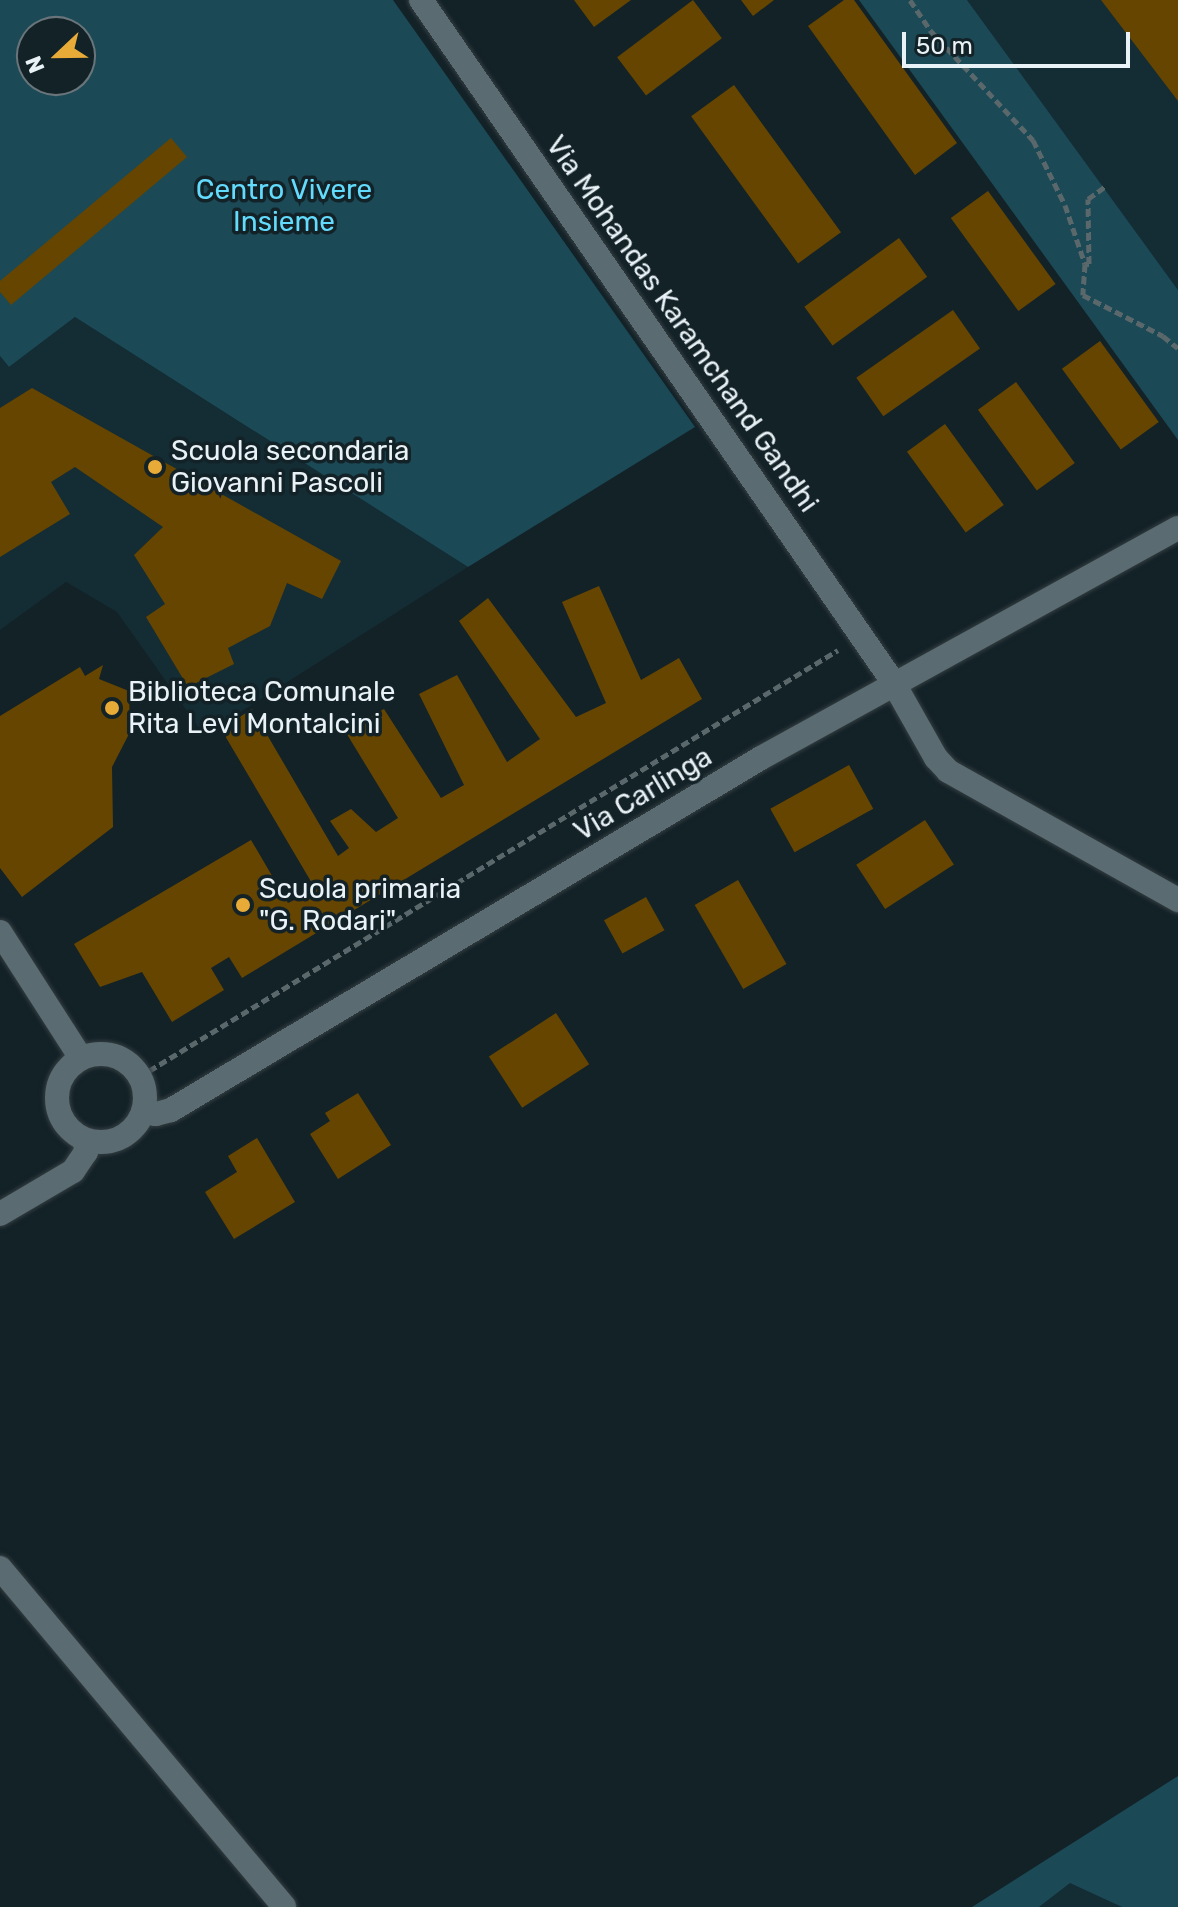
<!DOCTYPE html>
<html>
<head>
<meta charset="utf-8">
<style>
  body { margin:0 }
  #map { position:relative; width:1178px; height:1907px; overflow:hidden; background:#132227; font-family:Rubik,sans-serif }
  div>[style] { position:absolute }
  .built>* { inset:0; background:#142c34 }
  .green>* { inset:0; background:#1b4956 }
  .building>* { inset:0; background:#664500; transform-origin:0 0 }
  .path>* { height:5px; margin-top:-2.5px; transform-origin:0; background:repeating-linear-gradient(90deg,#5a676b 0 8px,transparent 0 12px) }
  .roads { filter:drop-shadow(0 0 2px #343e42) drop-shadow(0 0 2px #343e42) }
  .minor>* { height:24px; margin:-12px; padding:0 12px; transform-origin:12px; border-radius:12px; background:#5a6c71 }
  .minor>.ring { margin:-12px; padding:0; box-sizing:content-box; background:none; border:24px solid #5a6c71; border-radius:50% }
  .dots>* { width:22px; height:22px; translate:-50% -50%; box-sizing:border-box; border:4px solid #132227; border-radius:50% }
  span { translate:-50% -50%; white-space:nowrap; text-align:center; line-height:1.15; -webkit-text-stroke:7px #132227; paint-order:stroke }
  .park-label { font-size:28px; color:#62dbfd }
  .street-label { font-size:28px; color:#e9f2f6 }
  .poi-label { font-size:28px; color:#e9f2f6 }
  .left { translate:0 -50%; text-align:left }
  .north { position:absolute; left:16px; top:16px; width:80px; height:80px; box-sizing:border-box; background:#132227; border:2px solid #69757a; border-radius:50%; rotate:248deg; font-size:22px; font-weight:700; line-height:32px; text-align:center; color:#e9f2f6 }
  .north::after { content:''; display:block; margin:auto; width:28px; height:36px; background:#e9ab38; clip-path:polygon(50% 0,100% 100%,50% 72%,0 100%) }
  .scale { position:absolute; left:902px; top:32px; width:228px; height:36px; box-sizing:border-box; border:4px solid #e9f2f6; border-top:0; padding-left:10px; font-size:24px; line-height:28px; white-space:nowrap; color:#e9f2f6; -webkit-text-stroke:6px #132227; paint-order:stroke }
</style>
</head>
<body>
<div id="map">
  <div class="built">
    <div style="clip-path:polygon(967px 0,1178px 0,1178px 290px,1101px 185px)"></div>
    <div style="clip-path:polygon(75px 317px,468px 567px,204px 735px,117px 612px,66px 582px,0 630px,0 356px,9px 367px)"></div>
    <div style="clip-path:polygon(1070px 1882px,1122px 1907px,1039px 1907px)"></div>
  </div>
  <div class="green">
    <div style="clip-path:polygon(evenodd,0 0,393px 0,695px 427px,468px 567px,75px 317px,9px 367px,0 356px,0 0,32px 32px,80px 32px,80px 80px,32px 80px,32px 32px)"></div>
    <div style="clip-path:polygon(859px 0,967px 0,1178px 290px,1178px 440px)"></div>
    <div style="clip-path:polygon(1178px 1776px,1178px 1907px,1122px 1907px,1070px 1883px,1039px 1907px,972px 1907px)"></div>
  </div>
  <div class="building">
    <div style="clip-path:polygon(574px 0,631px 0,594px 27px)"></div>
    <div style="left:693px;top:0;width:48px;height:95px;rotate:53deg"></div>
    <div style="clip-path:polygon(741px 0,774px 0,753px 16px)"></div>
    <div style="clip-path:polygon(844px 0,854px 0,957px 143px,915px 175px,808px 26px)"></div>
    <div style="clip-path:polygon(1101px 0,1178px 0,1178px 101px)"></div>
    <div style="left:734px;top:85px;width:182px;height:53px;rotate:54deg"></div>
    <div style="clip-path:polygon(171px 138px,187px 157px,11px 305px,0 292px,0 281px)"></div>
    <div style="left:988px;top:191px;width:115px;height:46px;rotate:54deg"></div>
    <div style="left:899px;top:238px;width:48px;height:117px;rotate:54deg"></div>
    <div style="left:953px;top:310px;width:47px;height:118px;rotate:55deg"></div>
    <div style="left:1100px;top:341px;width:100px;height:47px;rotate:54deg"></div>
    <div style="left:1016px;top:382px;width:100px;height:47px;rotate:54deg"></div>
    <div style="clip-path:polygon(32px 388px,341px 561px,322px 599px,287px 583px,270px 626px,228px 648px,234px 664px,188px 687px,146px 617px,165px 604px,134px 555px,163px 527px,75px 467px,51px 482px,70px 514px,0 557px,0 408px)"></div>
    <div style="left:945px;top:424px;width:100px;height:47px;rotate:54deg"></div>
    <div style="clip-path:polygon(599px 586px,641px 680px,679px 658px,702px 699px,242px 978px,229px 957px,211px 968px,224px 990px,172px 1022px,142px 972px,100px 987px,74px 944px,251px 840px,288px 903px,316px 890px,221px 729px,252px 709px,338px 856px,349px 848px,330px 821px,351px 809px,376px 832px,398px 818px,345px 731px,384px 709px,441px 798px,464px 785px,419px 694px,457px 675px,507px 762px,540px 739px,459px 621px,488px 598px,576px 717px,606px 703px,562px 602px)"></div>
    <div style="clip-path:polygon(103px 665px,99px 679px,129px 691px,130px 732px,112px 767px,113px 827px,22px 897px,0 868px,0 716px,80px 667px,85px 676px)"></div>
    <div style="left:849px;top:765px;width:50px;height:90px;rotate:61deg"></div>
    <div style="left:925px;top:820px;width:53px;height:82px;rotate:57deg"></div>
    <div style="left:738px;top:880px;width:97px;height:50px;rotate:60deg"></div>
    <div style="left:646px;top:897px;width:38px;height:48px;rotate:61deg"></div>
    <div style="left:556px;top:1013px;width:61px;height:80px;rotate:57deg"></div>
    <div style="clip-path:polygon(358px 1093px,391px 1145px,338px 1179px,310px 1134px,330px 1121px,325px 1113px)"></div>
    <div style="clip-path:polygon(257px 1138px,295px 1202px,234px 1239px,205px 1192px,237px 1172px,228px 1156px)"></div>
  </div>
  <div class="path">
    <div style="left:910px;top:0;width:36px;rotate:56deg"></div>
    <div style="left:930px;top:30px;width:151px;rotate:46.9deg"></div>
    <div style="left:1033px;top:140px;width:72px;rotate:63.8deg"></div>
    <div style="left:1065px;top:205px;width:62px;rotate:71.3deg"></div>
    <div style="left:1085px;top:264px;width:31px;rotate:94deg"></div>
    <div style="left:1083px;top:295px;width:90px;rotate:27.1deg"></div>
    <div style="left:1163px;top:336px;width:19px;rotate:39deg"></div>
    <div style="left:1085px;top:264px;width:4px"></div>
    <div style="left:1089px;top:264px;width:65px;rotate:-90.9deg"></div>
    <div style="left:1088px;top:199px;width:22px;rotate:-36deg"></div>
    <div style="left:139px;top:1077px;width:819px;rotate:-31.42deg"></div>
  </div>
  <div class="roads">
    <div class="minor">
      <div style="left:421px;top:0;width:829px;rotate:55.31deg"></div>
      <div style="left:893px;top:682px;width:87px;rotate:60.5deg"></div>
      <div style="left:936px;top:758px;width:18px;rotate:47deg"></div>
      <div style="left:948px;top:771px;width:264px;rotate:29.3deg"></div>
      <div style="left:0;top:932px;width:150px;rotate:57.3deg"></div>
      <div class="ring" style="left:57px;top:1054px;width:64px;height:64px"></div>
      <div style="left:143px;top:1112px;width:13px;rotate:9deg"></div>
      <div style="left:156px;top:1114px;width:16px;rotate:-15deg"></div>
      <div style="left:171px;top:1110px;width:687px;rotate:-30.82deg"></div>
      <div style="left:761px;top:758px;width:476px;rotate:-28.9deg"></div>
      <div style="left:0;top:1214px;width:85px;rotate:-30.5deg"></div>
      <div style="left:73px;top:1171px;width:23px;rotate:-56deg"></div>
      <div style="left:86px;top:1152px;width:12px;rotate:-95deg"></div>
      <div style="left:0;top:1568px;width:442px;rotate:50deg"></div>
    </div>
  </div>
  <div class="dots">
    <div style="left:155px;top:467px;background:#e9ab38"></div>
    <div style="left:112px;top:708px;background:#e9ab38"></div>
    <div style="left:243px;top:905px;background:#e9ab38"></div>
  </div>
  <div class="park-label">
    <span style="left:284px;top:206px">Centro Vivere<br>Insieme</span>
  </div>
  <div class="street-label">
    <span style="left:682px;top:324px;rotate:55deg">Via Mohandas Karamchand Gandhi</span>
    <span style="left:643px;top:794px;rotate:-31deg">Via Carlinga</span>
  </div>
  <div class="poi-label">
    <span class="left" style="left:171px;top:467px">Scuola secondaria<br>Giovanni Pascoli</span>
    <span class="left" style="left:128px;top:708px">Biblioteca Comunale<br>Rita Levi Montalcini</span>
    <span class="left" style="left:259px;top:905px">Scuola primaria<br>"G. Rodari"</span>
  </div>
  <div class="north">N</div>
  <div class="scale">50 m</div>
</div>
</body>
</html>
